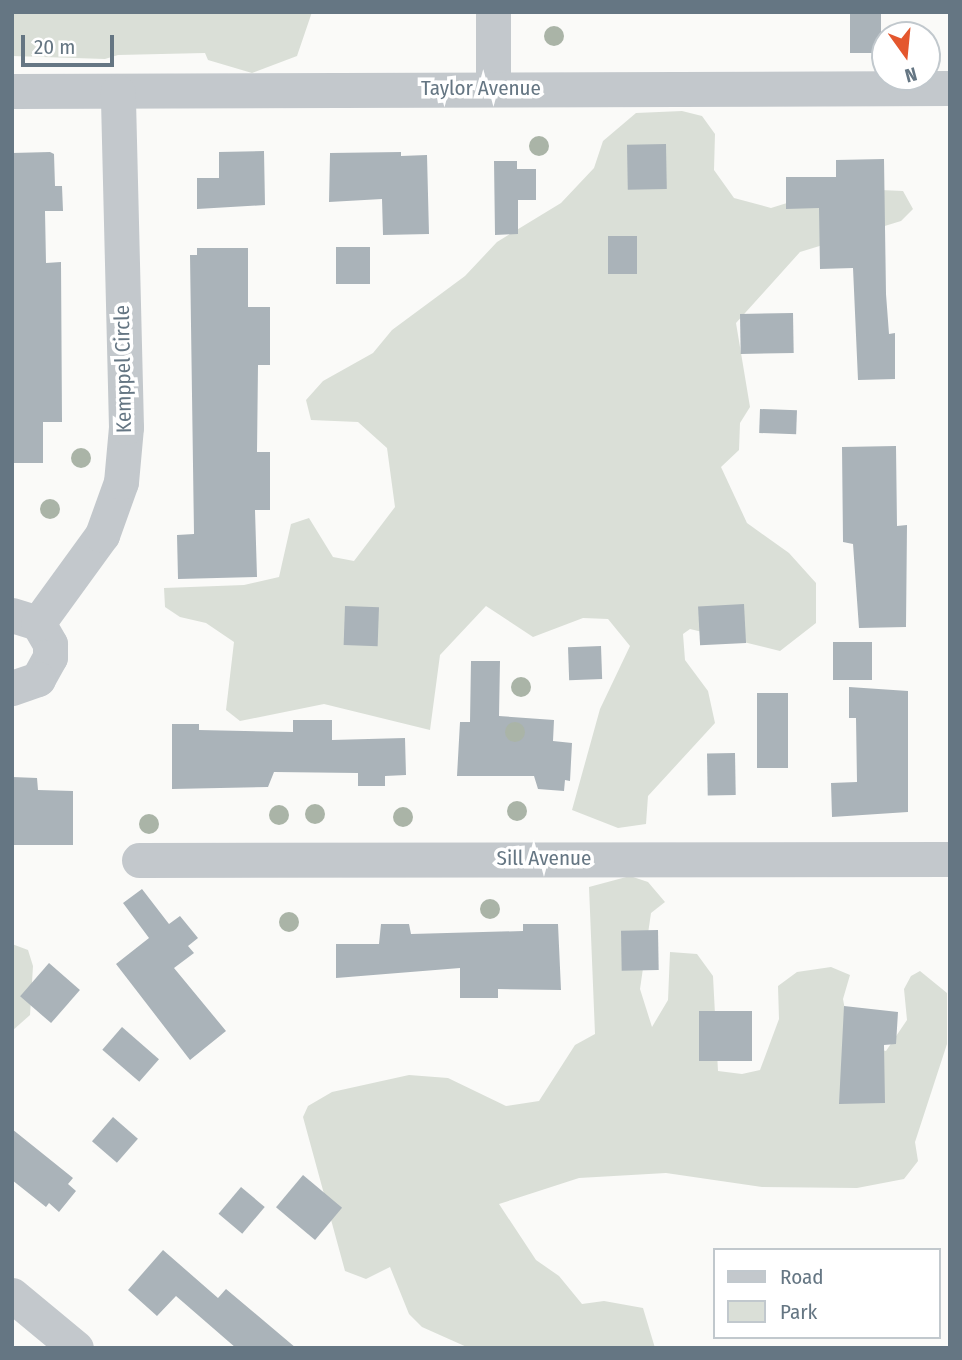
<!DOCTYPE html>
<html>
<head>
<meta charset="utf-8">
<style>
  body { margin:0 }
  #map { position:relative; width:962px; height:1360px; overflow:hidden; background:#fafaf8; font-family:"Fira Sans Condensed",sans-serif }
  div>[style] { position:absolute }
  .green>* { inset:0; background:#dadfd7 }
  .building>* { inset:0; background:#aab3b9; transform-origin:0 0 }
  .minor>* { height:35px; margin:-17.5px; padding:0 17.5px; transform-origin:17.5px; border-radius:17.5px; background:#c3c8cc }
  .trees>* { width:20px; height:20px; margin:-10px; border-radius:50%; background:#aab4a7 }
  span { translate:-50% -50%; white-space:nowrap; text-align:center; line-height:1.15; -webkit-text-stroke:7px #fff; paint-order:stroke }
  .street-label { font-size:21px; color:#657683 }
  .frame { position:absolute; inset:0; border:14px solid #657683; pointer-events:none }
  .legend { position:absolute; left:713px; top:1248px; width:228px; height:91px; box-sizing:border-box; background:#fff; border:2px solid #c1c8cd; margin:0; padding:9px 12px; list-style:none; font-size:21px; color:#657683 }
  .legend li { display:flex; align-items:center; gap:14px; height:35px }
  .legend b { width:35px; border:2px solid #c1c8cd }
  .north { position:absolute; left:871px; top:21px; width:70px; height:70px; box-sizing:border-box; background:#fff; border:2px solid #c1c8cd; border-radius:50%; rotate:165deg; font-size:19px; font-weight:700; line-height:28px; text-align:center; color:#657683 }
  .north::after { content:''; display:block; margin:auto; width:24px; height:32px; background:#e4572e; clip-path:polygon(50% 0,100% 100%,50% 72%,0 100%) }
  .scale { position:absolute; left:21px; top:35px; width:93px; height:32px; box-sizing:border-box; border:4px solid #657683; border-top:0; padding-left:9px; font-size:21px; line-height:24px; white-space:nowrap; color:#657683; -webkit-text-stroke:5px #fff; paint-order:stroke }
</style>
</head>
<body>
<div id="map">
  <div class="green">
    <div style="clip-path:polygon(12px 12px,312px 12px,297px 56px,252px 73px,208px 60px,205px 53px,118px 55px,105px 59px,12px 56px)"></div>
    <div style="clip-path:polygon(682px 111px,702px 116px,715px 134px,714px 170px,734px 198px,771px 208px,835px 188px,903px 191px,913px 209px,901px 221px,800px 252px,736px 323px,750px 407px,740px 423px,739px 450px,721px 467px,747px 523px,789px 553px,816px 583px,816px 623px,780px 651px,690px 629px,683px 634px,685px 660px,708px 691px,715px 723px,648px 796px,646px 824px,618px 828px,572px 810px,600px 709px,630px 646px,608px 619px,583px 618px,533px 637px,486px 606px,440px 655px,430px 730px,324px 704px,240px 721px,226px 710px,234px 642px,206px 623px,180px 617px,165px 607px,164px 588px,244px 585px,279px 577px,291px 524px,309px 518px,333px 557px,354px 561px,395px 507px,387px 448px,358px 422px,311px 420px,306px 400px,323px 381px,373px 353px,392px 330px,465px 276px,497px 242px,561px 203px,594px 168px,603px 141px,636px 113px)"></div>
    <div style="clip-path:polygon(630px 876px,648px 882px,665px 902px,651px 913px,640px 989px,652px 1027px,668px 1000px,670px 952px,697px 954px,713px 976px,718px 1071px,742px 1074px,760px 1070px,779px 1019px,778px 986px,797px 972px,831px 967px,850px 975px,843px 999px,851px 1043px,886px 1051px,907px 1020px,904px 989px,911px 976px,920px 971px,947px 993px,947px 1044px,915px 1142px,918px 1161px,904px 1179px,857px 1188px,762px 1187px,666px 1173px,579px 1178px,499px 1204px,536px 1260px,559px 1276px,582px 1304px,604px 1301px,643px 1308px,655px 1348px,469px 1348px,422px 1327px,409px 1314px,390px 1267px,366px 1279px,345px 1271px,303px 1117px,308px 1106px,332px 1092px,409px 1075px,448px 1078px,506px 1106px,539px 1101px,575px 1045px,595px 1034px,589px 887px)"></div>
    <div style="clip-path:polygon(12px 944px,28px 950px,33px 966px,30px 1015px,12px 1031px)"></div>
  </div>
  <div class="building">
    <div style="left:850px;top:12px;width:31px;height:41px"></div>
    <div style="left:666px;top:144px;width:45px;height:39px;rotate:89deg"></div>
    <div style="clip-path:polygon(264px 151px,265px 205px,197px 209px,197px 178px,219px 178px,219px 152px)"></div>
    <div style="clip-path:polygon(50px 152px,54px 154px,55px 186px,62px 186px,63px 211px,45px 211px,46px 263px,61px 262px,62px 422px,43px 422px,43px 463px,12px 463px,12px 153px)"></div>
    <div style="clip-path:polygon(401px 152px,401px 156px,427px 155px,429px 234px,383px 235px,382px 199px,329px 202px,330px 153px)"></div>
    <div style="clip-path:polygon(884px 159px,886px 294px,889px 334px,895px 333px,895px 379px,858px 380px,853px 268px,820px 269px,819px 208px,786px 209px,786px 177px,836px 177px,836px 160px)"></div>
    <div style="clip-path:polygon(494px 161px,517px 161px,517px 169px,536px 169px,536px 200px,518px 200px,518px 234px,495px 235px)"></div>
    <div style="left:608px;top:236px;width:29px;height:38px"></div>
    <div style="left:336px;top:247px;width:34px;height:37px"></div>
    <div style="clip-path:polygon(197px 248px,248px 248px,248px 307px,270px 307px,270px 365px,258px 365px,257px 452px,270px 452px,270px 510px,255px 510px,257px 577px,178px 579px,177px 535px,194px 534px,190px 255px,197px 255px)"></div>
    <div style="left:793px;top:313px;width:40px;height:53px;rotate:89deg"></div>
    <div style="left:760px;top:409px;width:37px;height:24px;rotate:2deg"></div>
    <div style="clip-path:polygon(896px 446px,897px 526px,907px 525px,906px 627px,859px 628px,853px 544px,843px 542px,842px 447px)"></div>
    <div style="left:744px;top:604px;width:39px;height:46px;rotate:87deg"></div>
    <div style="left:345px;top:606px;width:34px;height:39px;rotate:2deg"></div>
    <div style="left:833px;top:642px;width:39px;height:38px"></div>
    <div style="left:601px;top:646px;width:33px;height:33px;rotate:88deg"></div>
    <div style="clip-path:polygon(471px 661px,500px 661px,499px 716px,554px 720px,553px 741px,572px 743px,570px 781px,565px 780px,564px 791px,538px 789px,534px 776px,457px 776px,460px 722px,470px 722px)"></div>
    <div style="clip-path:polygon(849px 687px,908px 691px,908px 812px,832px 817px,831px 783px,857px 782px,856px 718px,849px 718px)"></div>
    <div style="left:788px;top:693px;width:75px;height:31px;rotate:90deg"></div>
    <div style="clip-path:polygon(293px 720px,332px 720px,332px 740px,405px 738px,406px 775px,385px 776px,385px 786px,358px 786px,358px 773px,274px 772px,268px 787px,172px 789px,172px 724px,199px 724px,199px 730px,293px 732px)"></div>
    <div style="left:735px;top:753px;width:42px;height:28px;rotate:89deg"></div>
    <div style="clip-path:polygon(12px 777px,37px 778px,38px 790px,73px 791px,73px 845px,12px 845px)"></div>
    <div style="clip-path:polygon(142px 889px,169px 924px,180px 916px,198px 938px,188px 946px,194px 953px,174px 968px,226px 1031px,190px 1060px,116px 964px,149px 938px,123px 903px)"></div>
    <div style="clip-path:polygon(381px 924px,409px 924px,411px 934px,523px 931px,523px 924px,558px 924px,561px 990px,498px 989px,498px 998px,460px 998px,460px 968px,336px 978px,336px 944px,379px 944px)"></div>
    <div style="left:658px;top:930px;width:40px;height:37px;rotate:89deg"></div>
    <div style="left:49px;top:963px;width:41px;height:44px;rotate:41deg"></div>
    <div style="clip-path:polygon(844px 1006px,898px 1012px,896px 1044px,884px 1045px,885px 1103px,839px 1104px)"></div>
    <div style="left:699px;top:1011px;width:53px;height:50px"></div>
    <div style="left:122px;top:1027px;width:49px;height:30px;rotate:41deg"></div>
    <div style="left:113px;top:1117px;width:33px;height:32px;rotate:41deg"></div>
    <div style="clip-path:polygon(12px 1129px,73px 1178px,68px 1184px,76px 1191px,59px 1212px,49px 1203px,46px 1207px,12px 1180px)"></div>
    <div style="left:303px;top:1175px;width:51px;height:42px;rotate:40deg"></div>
    <div style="left:241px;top:1187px;width:31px;height:35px;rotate:40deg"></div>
    <div style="clip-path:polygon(163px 1250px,218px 1298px,226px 1289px,296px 1348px,236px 1348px,176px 1296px,157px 1316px,128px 1290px)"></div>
  </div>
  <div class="minor">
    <div style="left:493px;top:88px;width:76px;rotate:-90deg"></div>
    <div style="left:12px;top:91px;width:938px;rotate:-0.18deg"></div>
    <div style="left:12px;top:615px;width:27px;rotate:17deg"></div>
    <div style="left:38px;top:623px;width:24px;rotate:60deg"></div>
    <div style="left:50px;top:644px;width:13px;rotate:90deg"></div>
    <div style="left:50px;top:657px;width:25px;rotate:119deg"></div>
    <div style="left:38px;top:679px;width:28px;rotate:161deg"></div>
    <div style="left:38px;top:623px;width:109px;rotate:-54deg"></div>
    <div style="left:102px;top:535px;width:56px;rotate:-70.3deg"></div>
    <div style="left:121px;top:482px;width:55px;rotate:-84.8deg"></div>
    <div style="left:126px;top:427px;width:335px;rotate:-91.4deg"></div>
    <div style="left:139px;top:860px;width:811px;rotate:-0.07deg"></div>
    <div style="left:12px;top:1295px;width:83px;rotate:39.6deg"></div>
  </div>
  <div class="trees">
    <div style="left:554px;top:36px"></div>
    <div style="left:539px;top:146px"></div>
    <div style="left:81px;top:458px"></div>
    <div style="left:50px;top:509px"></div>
    <div style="left:521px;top:687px"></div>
    <div style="left:515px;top:732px"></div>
    <div style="left:517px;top:811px"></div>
    <div style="left:315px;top:814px"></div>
    <div style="left:279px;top:815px"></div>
    <div style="left:403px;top:817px"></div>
    <div style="left:149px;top:824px"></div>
    <div style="left:490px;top:909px"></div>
    <div style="left:289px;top:922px"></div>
  </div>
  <div class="street-label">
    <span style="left:481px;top:88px">Taylor Avenue</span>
    <span style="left:123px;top:369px;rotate:-91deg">Kemppel Circle</span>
    <span style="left:544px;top:858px">Sill Avenue</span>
  </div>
  <div class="frame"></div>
  <ul class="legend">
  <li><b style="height:9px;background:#c3c8cc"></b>Road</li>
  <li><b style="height:19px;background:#dadfd7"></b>Park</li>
  </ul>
  <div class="north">N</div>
  <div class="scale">20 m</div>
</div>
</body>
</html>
